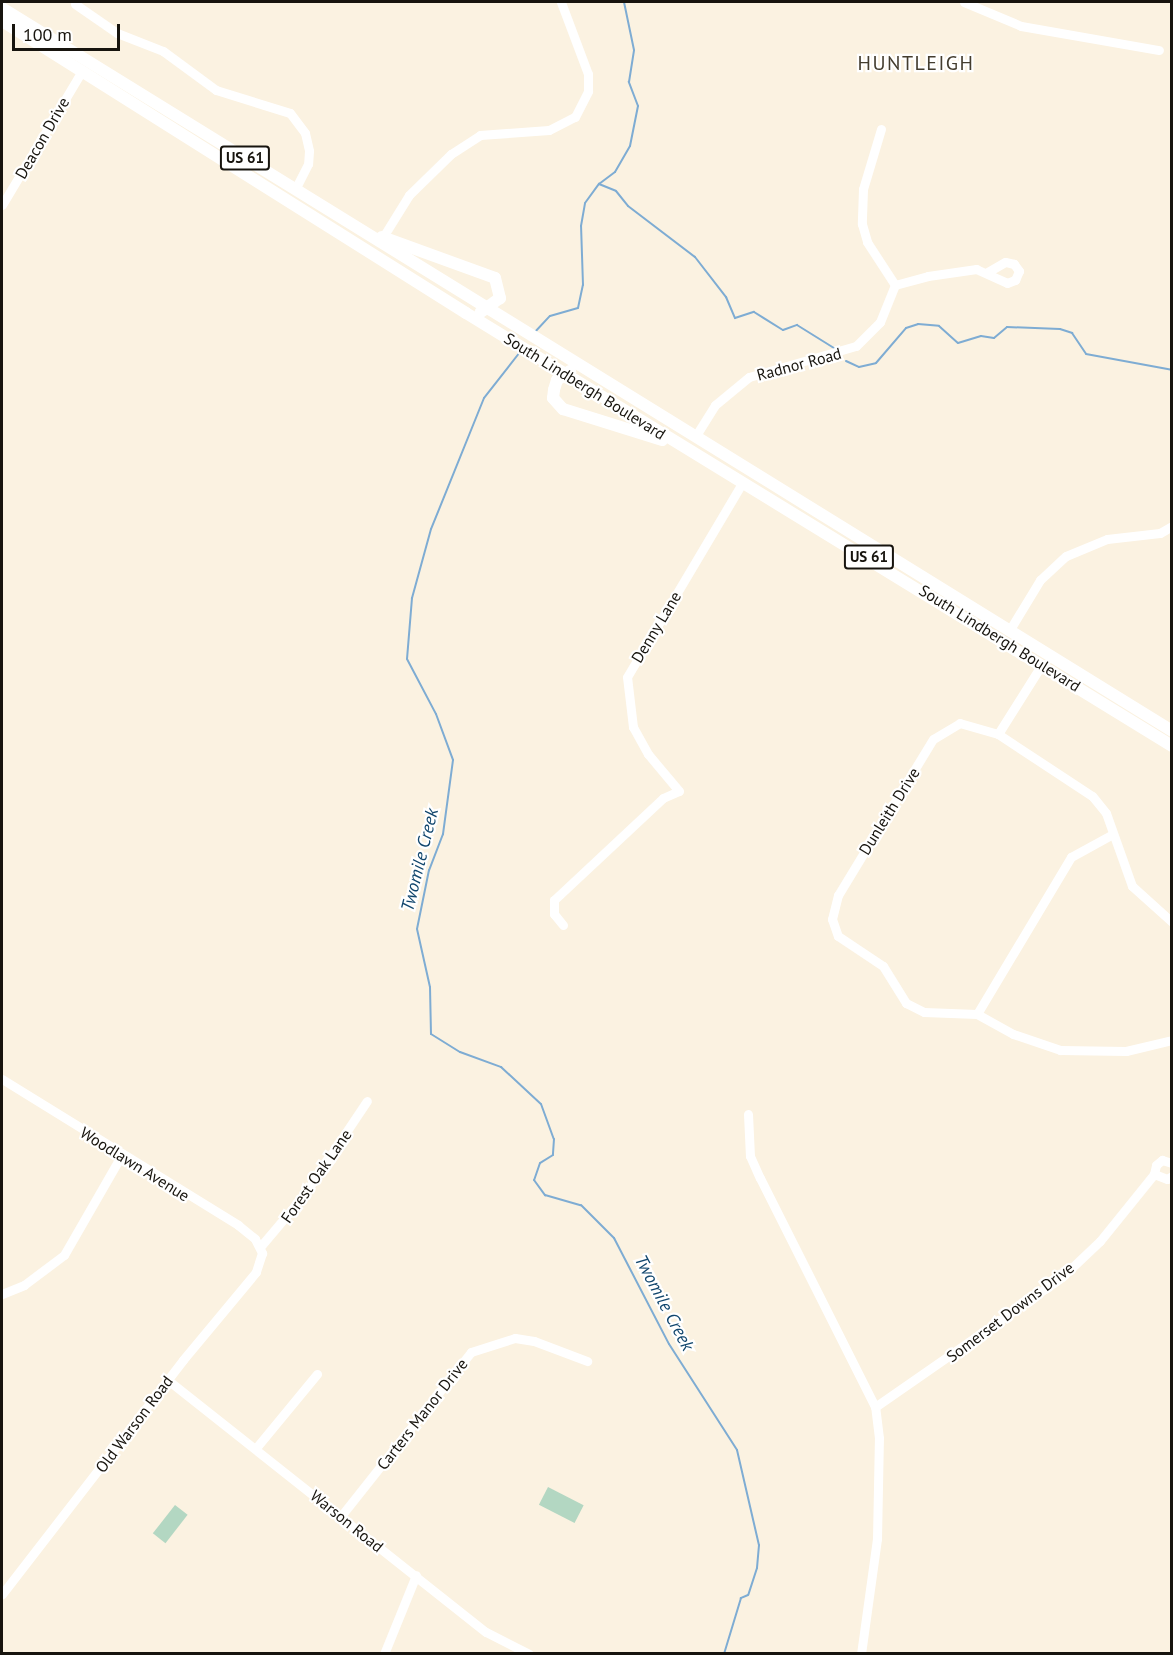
<!DOCTYPE html>
<html>
<head>
<meta charset="utf-8">
<style>
  body { margin:0 }
  #map { position:relative; width:1173px; height:1655px; overflow:hidden; background:#fbf2e1; font-family:"PT Sans",sans-serif }
  div>[style] { position:absolute }
  .green>* { inset:0; background:#b3d7c2; transform-origin:0 0 }
  .stream>* { height:2px; margin:-1px; padding:0 1px; transform-origin:1px; border-radius:1px; background:#7eacd3 }
  .minor>* { height:9px; margin:-4.5px; padding:0 4.5px; transform-origin:4.5px; border-radius:4.5px; background:#fff }
  .major>* { height:12px; margin:-6px; padding:0 6px; transform-origin:6px; border-radius:6px; background:#fff }
  span { translate:-50% -50%; white-space:nowrap; text-align:center; line-height:1.15; -webkit-text-stroke:4.5px #fff; paint-order:stroke }
  .shield-label span { padding:2px 4px; background:#fff; border:2px solid; border-radius:4px; -webkit-text-stroke-width:0 }
  .shield-label { font-size:15px; color:#17140e; font-weight:700 }
  .street-label { font-size:16px; color:#17140e }
  .water-label { font-size:18px; color:#11466d; font-style:italic }
  .quarter-label { font-size:20px; color:#443d2f; letter-spacing:1.5px }
  .frame { position:absolute; inset:0; border:3px solid #17140e; pointer-events:none }
  .scale { position:absolute; left:12px; top:24px; width:108px; height:27px; box-sizing:border-box; border:3px solid #17140e; border-top:0; padding-left:8px; font-size:18px; line-height:21px; white-space:nowrap; color:#17140e; -webkit-text-stroke:4px #fff; paint-order:stroke }
</style>
</head>
<body>
<div id="map">
  <div class="green">
    <div style="left:548px;top:1487px;width:40px;height:20px;rotate:27deg"></div>
    <div style="left:175px;top:1505px;width:16px;height:36px;rotate:38deg"></div>
  </div>
  <div class="stream">
    <div style="left:599px;top:184px;width:18px;rotate:22deg"></div>
    <div style="left:616px;top:191px;width:19px;rotate:51deg"></div>
    <div style="left:628px;top:206px;width:84px;rotate:37.3deg"></div>
    <div style="left:695px;top:257px;width:51px;rotate:52.2deg"></div>
    <div style="left:726px;top:297px;width:23px;rotate:67deg"></div>
    <div style="left:735px;top:318px;width:20px;rotate:-18deg"></div>
    <div style="left:754px;top:312px;width:34px;rotate:32deg"></div>
    <div style="left:783px;top:330px;width:15px;rotate:-20deg"></div>
    <div style="left:797px;top:325px;width:44px;rotate:31.9deg"></div>
    <div style="left:534px;top:333px;width:23px;rotate:-47deg"></div>
    <div style="left:550px;top:316px;width:29px;rotate:-16deg"></div>
    <div style="left:578px;top:308px;width:24px;rotate:-78deg"></div>
    <div style="left:583px;top:285px;width:59px;rotate:-91.9deg"></div>
    <div style="left:581px;top:226px;width:23px;rotate:-80deg"></div>
    <div style="left:585px;top:203px;width:24px;rotate:-54deg"></div>
    <div style="left:599px;top:184px;width:20px;rotate:-37deg"></div>
    <div style="left:615px;top:172px;width:30px;rotate:-60deg"></div>
    <div style="left:630px;top:146px;width:41px;rotate:-78.7deg"></div>
    <div style="left:638px;top:106px;width:26px;rotate:-111deg"></div>
    <div style="left:629px;top:82px;width:32px;rotate:-81deg"></div>
    <div style="left:634px;top:50px;width:49px;rotate:-101.8deg"></div>
    <div style="left:520px;top:352px;width:58px;rotate:128deg"></div>
    <div style="left:484px;top:398px;width:141px;rotate:112deg"></div>
    <div style="left:431px;top:529px;width:72px;rotate:105.4deg"></div>
    <div style="left:412px;top:598px;width:61px;rotate:94.7deg"></div>
    <div style="left:407px;top:659px;width:62px;rotate:62.2deg"></div>
    <div style="left:436px;top:714px;width:49px;rotate:69.7deg"></div>
    <div style="left:453px;top:760px;width:75px;rotate:97.7deg"></div>
    <div style="left:443px;top:834px;width:39px;rotate:111deg"></div>
    <div style="left:429px;top:870px;width:60px;rotate:101.5deg"></div>
    <div style="left:417px;top:929px;width:59px;rotate:77.4deg"></div>
    <div style="left:430px;top:987px;width:47px;rotate:88.8deg"></div>
    <div style="left:431px;top:1034px;width:34px;rotate:32deg"></div>
    <div style="left:460px;top:1052px;width:44px;rotate:20.1deg"></div>
    <div style="left:501px;top:1067px;width:54px;rotate:42.8deg"></div>
    <div style="left:541px;top:1104px;width:37px;rotate:70deg"></div>
    <div style="left:554px;top:1139px;width:16px;rotate:94deg"></div>
    <div style="left:553px;top:1155px;width:15px;rotate:148deg"></div>
    <div style="left:540px;top:1163px;width:18px;rotate:109deg"></div>
    <div style="left:534px;top:1180px;width:19px;rotate:54deg"></div>
    <div style="left:545px;top:1195px;width:37px;rotate:16deg"></div>
    <div style="left:581px;top:1205px;width:47px;rotate:45deg"></div>
    <div style="left:614px;top:1238px;width:119px;rotate:62.6deg"></div>
    <div style="left:669px;top:1344px;width:126px;rotate:57.3deg"></div>
    <div style="left:737px;top:1450px;width:98px;rotate:77deg"></div>
    <div style="left:759px;top:1545px;width:23px;rotate:95deg"></div>
    <div style="left:757px;top:1568px;width:28px;rotate:108deg"></div>
    <div style="left:748px;top:1595px;width:8px;rotate:157deg"></div>
    <div style="left:741px;top:1598px;width:59px;rotate:106.9deg"></div>
    <div style="left:846px;top:361px;width:14px;rotate:25deg"></div>
    <div style="left:859px;top:367px;width:17px;rotate:-13deg"></div>
    <div style="left:876px;top:363px;width:46px;rotate:-49.4deg"></div>
    <div style="left:906px;top:328px;width:13px;rotate:-18deg"></div>
    <div style="left:918px;top:324px;width:21px;rotate:5deg"></div>
    <div style="left:939px;top:326px;width:25px;rotate:42deg"></div>
    <div style="left:958px;top:343px;width:24px;rotate:-17deg"></div>
    <div style="left:981px;top:336px;width:13px;rotate:9deg"></div>
    <div style="left:994px;top:338px;width:17px;rotate:-40deg"></div>
    <div style="left:1007px;top:327px;width:53px;rotate:2.2deg"></div>
    <div style="left:1060px;top:329px;width:13px;rotate:18deg"></div>
    <div style="left:1072px;top:333px;width:25px;rotate:56deg"></div>
    <div style="left:1086px;top:354px;width:87px;rotate:10.5deg"></div>
  </div>
  <div class="minor">
    <div style="left:964px;top:2px;width:62px;rotate:22.8deg"></div>
    <div style="left:1021px;top:26px;width:140px;rotate:9.9deg"></div>
    <div style="left:75px;top:4px;width:51px;rotate:34.6deg"></div>
    <div style="left:117px;top:33px;width:49px;rotate:21.4deg"></div>
    <div style="left:163px;top:51px;width:66px;rotate:36.3deg"></div>
    <div style="left:216px;top:90px;width:77px;rotate:17.3deg"></div>
    <div style="left:290px;top:113px;width:25px;rotate:53deg"></div>
    <div style="left:305px;top:133px;width:18px;rotate:77deg"></div>
    <div style="left:309px;top:151px;width:13px;rotate:94deg"></div>
    <div style="left:308px;top:164px;width:29px;rotate:117deg"></div>
    <div style="left:881px;top:129px;width:63px;rotate:106.7deg"></div>
    <div style="left:863px;top:189px;width:35px;rotate:92deg"></div>
    <div style="left:862px;top:224px;width:19px;rotate:74deg"></div>
    <div style="left:867px;top:242px;width:51px;rotate:56.9deg"></div>
    <div style="left:2px;top:205px;width:156px;rotate:-59.2deg"></div>
    <div style="left:383px;top:237px;width:49px;rotate:-58.2deg"></div>
    <div style="left:409px;top:195px;width:59px;rotate:-44.3deg"></div>
    <div style="left:451px;top:154px;width:35px;rotate:-33deg"></div>
    <div style="left:480px;top:135px;width:69px;rotate:-4.1deg"></div>
    <div style="left:549px;top:130px;width:29px;rotate:-27deg"></div>
    <div style="left:575px;top:117px;width:29px;rotate:-63deg"></div>
    <div style="left:588px;top:91px;width:17px;rotate:-90deg"></div>
    <div style="left:588px;top:74px;width:77px;rotate:-110.6deg"></div>
    <div style="left:695px;top:437px;width:38px;rotate:-58deg"></div>
    <div style="left:715px;top:405px;width:44px;rotate:-39.5deg"></div>
    <div style="left:749px;top:377px;width:111px;rotate:-16.2deg"></div>
    <div style="left:856px;top:346px;width:34px;rotate:-45deg"></div>
    <div style="left:880px;top:322px;width:40px;rotate:-68deg"></div>
    <div style="left:895px;top:285px;width:34px;rotate:-15deg"></div>
    <div style="left:928px;top:276px;width:49px;rotate:-8.3deg"></div>
    <div style="left:976px;top:269px;width:34px;rotate:24deg"></div>
    <div style="left:1007px;top:283px;width:9px;rotate:-21deg"></div>
    <div style="left:1015px;top:280px;width:10px;rotate:-66deg"></div>
    <div style="left:1019px;top:271px;width:9px;rotate:-126deg"></div>
    <div style="left:1014px;top:264px;width:9px;rotate:-167deg"></div>
    <div style="left:1005px;top:262px;width:20px;rotate:150deg"></div>
    <div style="left:1009px;top:631px;width:60px;rotate:-58.7deg"></div>
    <div style="left:1040px;top:580px;width:35px;rotate:-43deg"></div>
    <div style="left:1066px;top:556px;width:44px;rotate:-22.5deg"></div>
    <div style="left:1107px;top:539px;width:53px;rotate:-6.5deg"></div>
    <div style="left:1160px;top:533px;width:14px;rotate:-30deg"></div>
    <div style="left:998px;top:734px;width:83px;rotate:-57.8deg"></div>
    <div style="left:1172px;top:922px;width:54px;rotate:-138deg"></div>
    <div style="left:1132px;top:886px;width:77px;rotate:-109.6deg"></div>
    <div style="left:1106px;top:813px;width:22px;rotate:-129deg"></div>
    <div style="left:1092px;top:796px;width:113px;rotate:-146.6deg"></div>
    <div style="left:998px;top:734px;width:40px;rotate:-164deg"></div>
    <div style="left:960px;top:723px;width:31px;rotate:149deg"></div>
    <div style="left:933px;top:739px;width:183px;rotate:121.3deg"></div>
    <div style="left:838px;top:895px;width:25px;rotate:104deg"></div>
    <div style="left:832px;top:919px;width:18px;rotate:71deg"></div>
    <div style="left:838px;top:936px;width:54px;rotate:33.7deg"></div>
    <div style="left:883px;top:966px;width:44px;rotate:58.1deg"></div>
    <div style="left:906px;top:1003px;width:20px;rotate:27deg"></div>
    <div style="left:924px;top:1012px;width:53px;rotate:2.2deg"></div>
    <div style="left:977px;top:1014px;width:41px;rotate:29.1deg"></div>
    <div style="left:1013px;top:1034px;width:50px;rotate:18.8deg"></div>
    <div style="left:1060px;top:1050px;width:66px;rotate:0.9deg"></div>
    <div style="left:1126px;top:1051px;width:47px;rotate:-13.4deg"></div>
    <div style="left:563px;top:925px;width:14px;rotate:-129deg"></div>
    <div style="left:554px;top:914px;width:14px;rotate:-90deg"></div>
    <div style="left:554px;top:900px;width:149px;rotate:-43.1deg"></div>
    <div style="left:663px;top:798px;width:17px;rotate:-24deg"></div>
    <div style="left:679px;top:791px;width:48px;rotate:-130deg"></div>
    <div style="left:648px;top:754px;width:31px;rotate:-119deg"></div>
    <div style="left:633px;top:727px;width:50px;rotate:-96.8deg"></div>
    <div style="left:627px;top:677px;width:227px;rotate:-59.3deg"></div>
    <div style="left:977px;top:1014px;width:183px;rotate:-59.1deg"></div>
    <div style="left:1071px;top:857px;width:46px;rotate:-28.8deg"></div>
    <div style="left:2px;top:1079px;width:278px;rotate:31.7deg"></div>
    <div style="left:238px;top:1225px;width:22px;rotate:39deg"></div>
    <div style="left:255px;top:1239px;width:16px;rotate:63deg"></div>
    <div style="left:262px;top:1253px;width:20px;rotate:108deg"></div>
    <div style="left:256px;top:1272px;width:114px;rotate:129.7deg"></div>
    <div style="left:183px;top:1360px;width:296px;rotate:127.7deg"></div>
    <div style="left:748px;top:1114px;width:42px;rotate:87.3deg"></div>
    <div style="left:750px;top:1156px;width:24px;rotate:66deg"></div>
    <div style="left:760px;top:1178px;width:256px;rotate:63.3deg"></div>
    <div style="left:1154px;top:1174px;width:14px;rotate:21deg"></div>
    <div style="left:1167px;top:1179px;width:6px;rotate:-31deg"></div>
    <div style="left:260px;top:1247px;width:68px;rotate:-49.8deg"></div>
    <div style="left:304px;top:1195px;width:113px;rotate:-56.2deg"></div>
    <div style="left:2px;top:1294px;width:24px;rotate:-22deg"></div>
    <div style="left:24px;top:1285px;width:50px;rotate:-36.9deg"></div>
    <div style="left:64px;top:1255px;width:114px;rotate:-60.1deg"></div>
    <div style="left:169px;top:1381px;width:404px;rotate:38.4deg"></div>
    <div style="left:486px;top:1632px;width:48px;rotate:27.1deg"></div>
    <div style="left:256px;top:1448px;width:96px;rotate:-50.5deg"></div>
    <div style="left:341px;top:1516px;width:209px;rotate:-51.6deg"></div>
    <div style="left:471px;top:1352px;width:46px;rotate:-17.7deg"></div>
    <div style="left:515px;top:1338px;width:19px;rotate:9deg"></div>
    <div style="left:534px;top:1341px;width:57px;rotate:20.7deg"></div>
    <div style="left:384px;top:1654px;width:85px;rotate:-67.9deg"></div>
    <div style="left:861px;top:1654px;width:116px;rotate:-82.1deg"></div>
    <div style="left:877px;top:1539px;width:101px;rotate:-88.9deg"></div>
    <div style="left:879px;top:1438px;width:31px;rotate:-97deg"></div>
    <div style="left:875px;top:1407px;width:228px;rotate:-34.8deg"></div>
    <div style="left:1062px;top:1277px;width:52px;rotate:-43.5deg"></div>
    <div style="left:1100px;top:1241px;width:86px;rotate:-51.1deg"></div>
    <div style="left:1154px;top:1174px;width:9px;rotate:-77deg"></div>
    <div style="left:1156px;top:1165px;width:8px;rotate:-40deg"></div>
    <div style="left:1162px;top:1160px;width:10px;rotate:17deg"></div>
  </div>
  <div class="major">
    <div style="left:2px;top:8px;width:1375px;rotate:31.71deg"></div>
    <div style="left:2px;top:21px;width:548px;rotate:32.18deg"></div>
    <div style="left:466px;top:313px;width:828px;rotate:31.52deg"></div>
    <div style="left:382px;top:237px;width:120px;rotate:19.9deg"></div>
    <div style="left:495px;top:278px;width:21px;rotate:76deg"></div>
    <div style="left:500px;top:298px;width:24px;rotate:144deg"></div>
    <div style="left:570px;top:371px;width:16px;rotate:145deg"></div>
    <div style="left:557px;top:380px;width:10px;rotate:107deg"></div>
    <div style="left:554px;top:390px;width:8px;rotate:97deg"></div>
    <div style="left:553px;top:398px;width:15px;rotate:48deg"></div>
    <div style="left:563px;top:409px;width:104px;rotate:17.4deg"></div>
  </div>
  <div class="shield-label">
    <span style="left:245px;top:158px">US 61</span>
    <span style="left:869px;top:557px">US 61</span>
  </div>
  <div class="street-label">
    <span style="left:42px;top:138px;rotate:-60deg">Deacon Drive</span>
    <span style="left:799px;top:364px;rotate:-15deg">Radnor Road</span>
    <span style="left:585px;top:386px;rotate:32deg">South Lindbergh Boulevard</span>
    <span style="left:656px;top:627px;rotate:-59deg">Denny Lane</span>
    <span style="left:1000px;top:638px;rotate:32deg">South Lindbergh Boulevard</span>
    <span style="left:889px;top:811px;rotate:-58deg">Dunleith Drive</span>
    <span style="left:135px;top:1164px;rotate:32deg">Woodlawn Avenue</span>
    <span style="left:316px;top:1176px;rotate:-55deg">Forest Oak Lane</span>
    <span style="left:1010px;top:1312px;rotate:-37deg">Somerset Downs Drive</span>
    <span style="left:422px;top:1414px;rotate:-52deg">Carters Manor Drive</span>
    <span style="left:134px;top:1424px;rotate:-53deg">Old Warson Road</span>
    <span style="left:347px;top:1521px;rotate:39deg">Warson Road</span>
  </div>
  <div class="water-label">
    <span style="left:420px;top:860px;rotate:-76deg">Twomile Creek</span>
    <span style="left:664px;top:1303px;rotate:62deg">Twomile Creek</span>
  </div>
  <div class="quarter-label">
    <span style="left:916px;top:63px">HUNTLEIGH</span>
  </div>
  <div class="frame"></div>
  <div class="scale">100 m</div>
</div>
</body>
</html>
